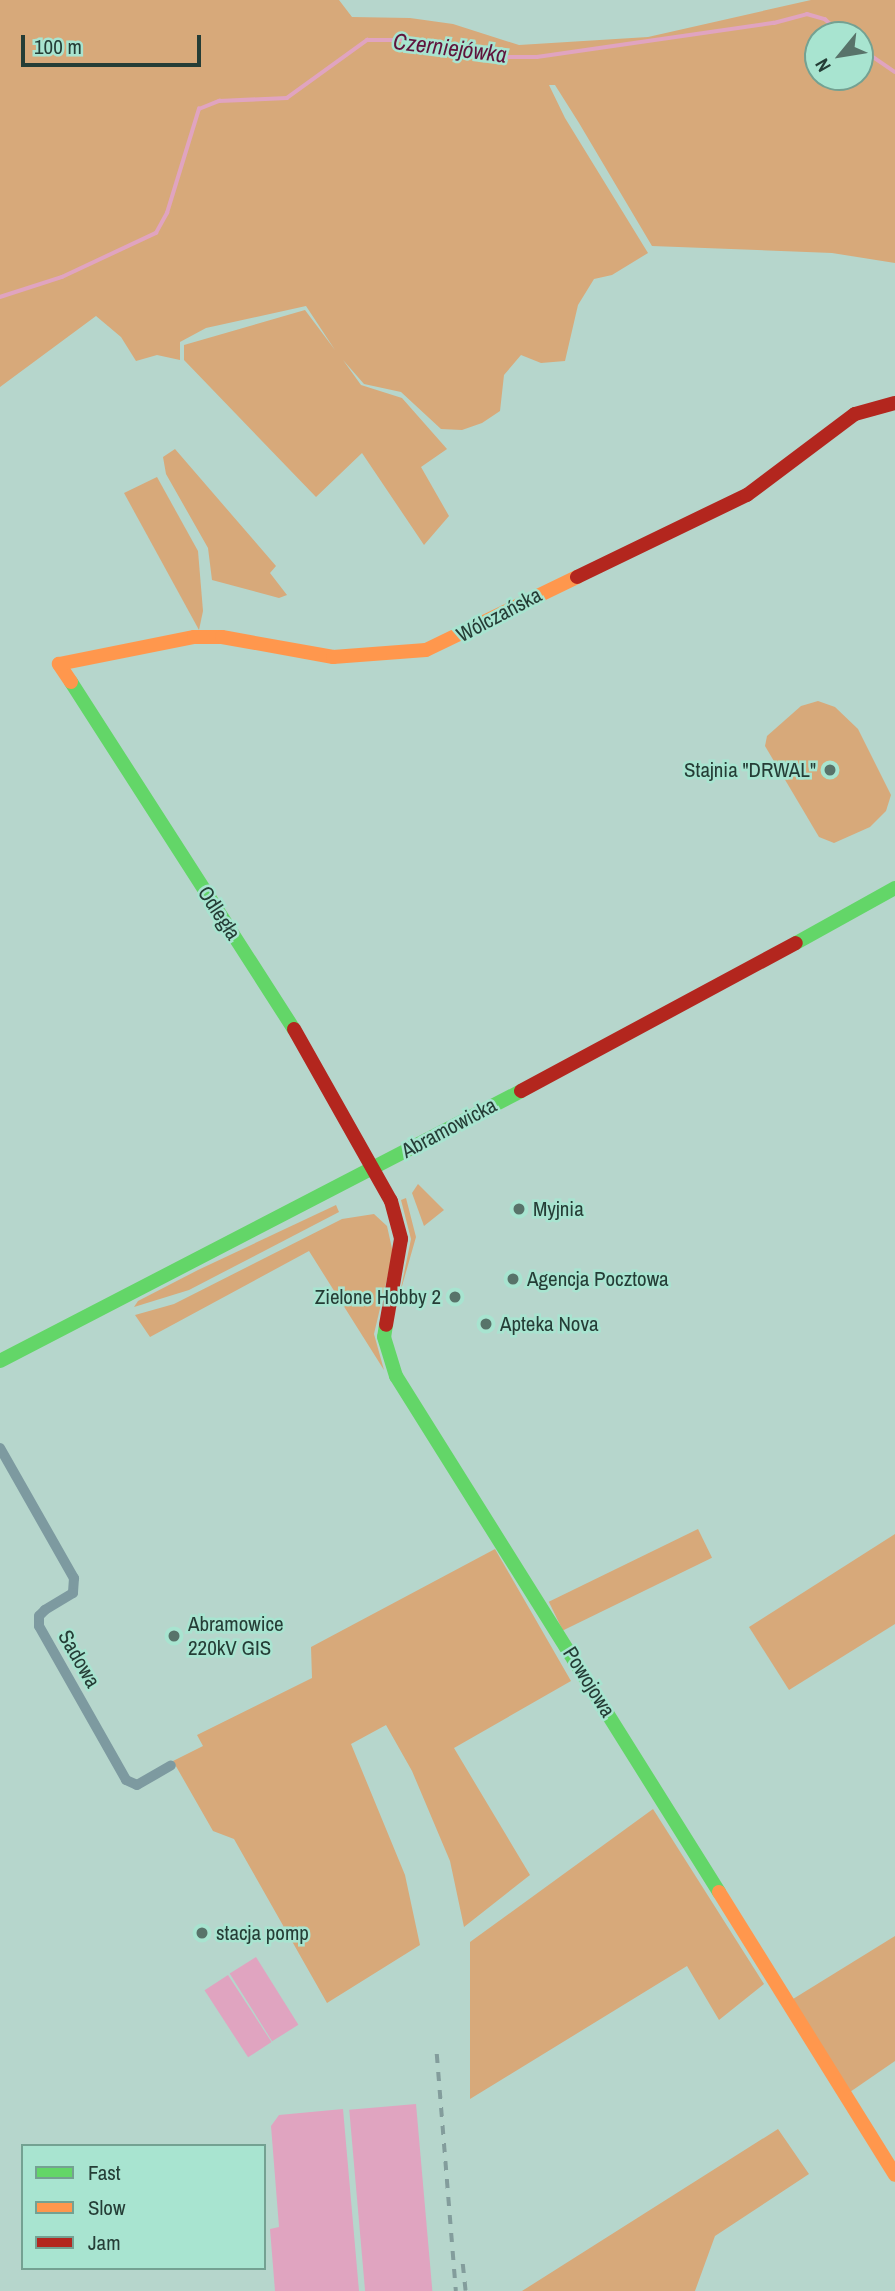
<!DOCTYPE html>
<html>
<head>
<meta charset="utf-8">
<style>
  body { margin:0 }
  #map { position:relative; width:895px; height:2291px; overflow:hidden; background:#b6d6cc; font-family:"Archivo Narrow",sans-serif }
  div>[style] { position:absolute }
  .green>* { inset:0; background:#d7a97a; transform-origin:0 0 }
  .water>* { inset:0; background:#e0a4c0; transform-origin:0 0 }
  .stream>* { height:3.5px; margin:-1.75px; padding:0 1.75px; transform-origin:1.75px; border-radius:1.75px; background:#e0a4c0 }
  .street>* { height:10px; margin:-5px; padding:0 5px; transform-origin:5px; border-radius:5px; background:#7d9aa0 }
  .fast>* { height:14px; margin:-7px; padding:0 7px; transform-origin:7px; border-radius:7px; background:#63d668 }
  .slow>* { height:14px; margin:-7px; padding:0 7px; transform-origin:7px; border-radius:7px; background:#ff974d }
  .jam>* { height:14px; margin:-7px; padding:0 7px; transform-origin:7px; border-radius:7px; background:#b3261e }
  .rail>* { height:3.5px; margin-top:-1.75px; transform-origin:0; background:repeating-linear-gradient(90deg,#839d9c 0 9px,transparent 0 18px) }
  .dots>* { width:19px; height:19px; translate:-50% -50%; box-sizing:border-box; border:4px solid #a8e4d0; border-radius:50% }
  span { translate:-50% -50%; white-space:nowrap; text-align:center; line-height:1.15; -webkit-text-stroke:5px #a8e4d0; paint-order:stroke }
  .street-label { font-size:21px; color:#253d36 }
  .poi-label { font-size:21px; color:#253d36 }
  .right { translate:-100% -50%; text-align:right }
  .left { translate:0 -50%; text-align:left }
  .water-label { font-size:23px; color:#5f133c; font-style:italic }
  .legend { position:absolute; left:21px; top:2144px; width:245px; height:126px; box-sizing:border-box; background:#a8e4d0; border:2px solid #74a192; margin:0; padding:9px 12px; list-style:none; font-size:21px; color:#253d36 }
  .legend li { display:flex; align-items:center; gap:14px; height:35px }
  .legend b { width:35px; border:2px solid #74a192 }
  .north { position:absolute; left:804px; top:21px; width:70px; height:70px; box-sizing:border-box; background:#a8e4d0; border:2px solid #74a192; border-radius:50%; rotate:240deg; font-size:19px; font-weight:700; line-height:28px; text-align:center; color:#253d36 }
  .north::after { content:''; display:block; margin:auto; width:24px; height:32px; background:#58736a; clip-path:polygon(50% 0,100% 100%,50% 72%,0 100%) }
  .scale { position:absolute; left:21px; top:35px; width:180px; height:32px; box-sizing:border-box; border:4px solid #253d36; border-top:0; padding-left:9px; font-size:21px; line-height:24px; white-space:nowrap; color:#253d36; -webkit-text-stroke:5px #a8e4d0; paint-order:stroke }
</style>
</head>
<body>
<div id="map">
  <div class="green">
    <div style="clip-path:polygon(evenodd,0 0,339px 0,352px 17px,410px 18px,453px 24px,519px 45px,648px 37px,811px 0,895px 0,895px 263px,832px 253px,652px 246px,579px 123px,555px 85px,549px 85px,565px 118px,648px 253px,612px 275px,594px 279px,578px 305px,565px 361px,541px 363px,521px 355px,504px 375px,500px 411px,482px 423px,462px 430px,441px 429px,401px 392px,364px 384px,343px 360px,361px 385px,402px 398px,447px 449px,421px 467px,449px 516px,424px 545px,362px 453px,316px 497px,184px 360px,184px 345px,305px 310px,335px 350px,306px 306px,206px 328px,180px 342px,180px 360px,157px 355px,136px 361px,121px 337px,96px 316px,0 387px,0 0,860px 35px,860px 77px,818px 77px,818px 35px,860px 35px)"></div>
    <div style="clip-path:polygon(175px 449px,276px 566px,270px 573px,287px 595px,279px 598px,212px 580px,208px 548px,166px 474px,163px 457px)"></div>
    <div style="clip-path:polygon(157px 477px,198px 551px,203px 611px,199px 630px,124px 493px)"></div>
    <div style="clip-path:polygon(818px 701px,835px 707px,858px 729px,891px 795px,886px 811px,870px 827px,834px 843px,819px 837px,765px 746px,767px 736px,801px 706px)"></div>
    <div style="clip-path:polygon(418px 1184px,444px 1210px,424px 1226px,412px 1193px)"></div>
    <div style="clip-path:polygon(406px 1198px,416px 1237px,400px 1293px,411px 1239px,401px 1200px)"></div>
    <div style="clip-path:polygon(336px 1205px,339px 1212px,189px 1290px,134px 1307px,138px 1301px,198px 1270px)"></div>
    <div style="clip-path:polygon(374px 1214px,387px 1226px,393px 1253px,374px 1334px,384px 1370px,309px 1251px,150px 1337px,135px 1315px,174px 1304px,342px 1219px)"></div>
    <div style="left:698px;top:1529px;width:32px;height:166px;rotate:64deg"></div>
    <div style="clip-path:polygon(895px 1534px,895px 1624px,789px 1690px,749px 1627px)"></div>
    <div style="clip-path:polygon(495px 1549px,571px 1681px,454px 1748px,530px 1875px,464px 1927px,450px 1861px,412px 1771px,386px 1725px,351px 1744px,405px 1875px,420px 1945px,327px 2003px,234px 1839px,213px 1831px,173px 1761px,203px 1746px,197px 1735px,312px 1678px,311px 1647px)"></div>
    <div style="clip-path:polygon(653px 1809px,764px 1984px,719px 2020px,687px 1966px,470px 2099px,470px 1942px)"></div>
    <div style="clip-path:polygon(895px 1936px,895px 2061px,850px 2092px,793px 1999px)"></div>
    <div style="clip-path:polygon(778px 2129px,809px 2174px,715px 2236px,695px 2291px,522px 2291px)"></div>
  </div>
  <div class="water">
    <div style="left:256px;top:1957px;width:80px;height:31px;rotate:58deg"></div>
    <div style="left:228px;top:1975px;width:80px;height:28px;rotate:57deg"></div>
    <div style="left:416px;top:2104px;width:188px;height:67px;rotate:85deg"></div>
    <div style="clip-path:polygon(343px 2109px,359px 2291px,275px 2291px,270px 2229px,279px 2227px,271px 2126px,279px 2115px)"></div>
  </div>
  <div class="stream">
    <div style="left:860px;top:48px;width:42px;rotate:34.4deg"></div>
    <div style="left:0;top:297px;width:65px;rotate:-17.9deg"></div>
    <div style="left:62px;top:277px;width:104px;rotate:-25.1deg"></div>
    <div style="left:156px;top:233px;width:23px;rotate:-61deg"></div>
    <div style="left:167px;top:213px;width:109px;rotate:-72.9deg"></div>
    <div style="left:199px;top:109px;width:22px;rotate:-22deg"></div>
    <div style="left:219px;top:101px;width:68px;rotate:-2.5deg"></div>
    <div style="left:287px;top:98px;width:99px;rotate:-35.9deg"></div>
    <div style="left:367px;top:40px;width:40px"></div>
    <div style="left:407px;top:40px;width:99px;rotate:9.8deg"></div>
    <div style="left:505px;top:57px;width:32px"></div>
    <div style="left:537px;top:57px;width:239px;rotate:-8.2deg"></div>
    <div style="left:774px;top:23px;width:34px;rotate:-15deg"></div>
    <div style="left:807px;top:14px;width:19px;rotate:16deg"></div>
    <div style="left:825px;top:19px;width:24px;rotate:42deg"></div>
  </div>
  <div class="street">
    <div style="left:0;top:1448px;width:150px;rotate:60.4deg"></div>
    <div style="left:74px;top:1578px;width:15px;rotate:94deg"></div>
    <div style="left:73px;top:1593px;width:33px;rotate:149deg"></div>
    <div style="left:45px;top:1610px;width:8px;rotate:135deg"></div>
    <div style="left:39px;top:1616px;width:10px;rotate:90deg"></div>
    <div style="left:39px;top:1626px;width:177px;rotate:60.5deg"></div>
    <div style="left:126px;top:1780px;width:12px;rotate:24deg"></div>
    <div style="left:137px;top:1785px;width:39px;rotate:-30deg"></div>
  </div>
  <div class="fast">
    <div style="left:71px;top:682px;width:412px;rotate:57.3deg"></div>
    <div style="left:796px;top:943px;width:113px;rotate:-29.1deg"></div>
    <div style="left:386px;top:1325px;width:12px;rotate:99deg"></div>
    <div style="left:384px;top:1337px;width:41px;rotate:72.9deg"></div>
    <div style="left:396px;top:1376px;width:609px;rotate:57.95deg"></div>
    <div style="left:0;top:1361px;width:587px;rotate:-27.39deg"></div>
  </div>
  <div class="slow">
    <div style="left:71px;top:682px;width:22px;rotate:-124deg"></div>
    <div style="left:59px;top:664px;width:138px;rotate:-11.3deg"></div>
    <div style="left:194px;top:637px;width:28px"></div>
    <div style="left:222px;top:637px;width:113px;rotate:10.2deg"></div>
    <div style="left:333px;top:657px;width:93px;rotate:-4.3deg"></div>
    <div style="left:426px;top:650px;width:168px;rotate:-25.8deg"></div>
    <div style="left:719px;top:1892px;width:333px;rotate:58.1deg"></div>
  </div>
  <div class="jam">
    <div style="left:577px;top:577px;width:189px;rotate:-25.8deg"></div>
    <div style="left:747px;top:495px;width:135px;rotate:-36.9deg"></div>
    <div style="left:855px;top:414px;width:41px;rotate:-15.4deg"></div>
    <div style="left:294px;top:1029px;width:197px;rotate:60.6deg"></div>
    <div style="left:391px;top:1201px;width:39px;rotate:75deg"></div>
    <div style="left:401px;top:1239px;width:87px;rotate:99.9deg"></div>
    <div style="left:521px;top:1091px;width:312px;rotate:-28.3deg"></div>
  </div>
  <div class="rail">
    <div style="left:437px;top:2054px;width:238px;rotate:85.4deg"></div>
    <div style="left:463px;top:2264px;width:27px;rotate:84deg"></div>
  </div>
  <div class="dots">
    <div style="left:830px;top:770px;background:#58736a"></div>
    <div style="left:519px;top:1209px;background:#58736a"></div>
    <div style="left:513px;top:1279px;background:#58736a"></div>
    <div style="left:455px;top:1297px;background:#58736a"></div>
    <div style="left:486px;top:1324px;background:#58736a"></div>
    <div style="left:174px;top:1636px;background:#58736a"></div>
    <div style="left:202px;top:1933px;background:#58736a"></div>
  </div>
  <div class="street-label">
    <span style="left:499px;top:615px;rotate:-28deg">Wólczańska</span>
    <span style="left:219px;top:913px;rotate:57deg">Odległa</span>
    <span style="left:449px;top:1128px;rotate:-28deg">Abramowicka</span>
    <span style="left:79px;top:1659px;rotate:60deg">Sadowa</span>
    <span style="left:589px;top:1682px;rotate:58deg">Powojowa</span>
  </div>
  <div class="poi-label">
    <span class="right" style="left:816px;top:770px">Stajnia "DRWAL"</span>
    <span class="left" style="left:533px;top:1209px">Myjnia</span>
    <span class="left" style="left:527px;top:1279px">Agencja Pocztowa</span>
    <span class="right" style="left:441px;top:1297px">Zielone Hobby 2</span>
    <span class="left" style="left:500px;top:1324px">Apteka Nova</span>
    <span class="left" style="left:188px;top:1636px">Abramowice<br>220kV GIS</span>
    <span class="left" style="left:216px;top:1933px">stacja pomp</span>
  </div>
  <div class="water-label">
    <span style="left:450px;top:48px;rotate:7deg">Czerniejówka</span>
  </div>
  <ul class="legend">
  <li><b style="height:9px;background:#63d668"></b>Fast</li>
  <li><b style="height:9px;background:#ff974d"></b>Slow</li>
  <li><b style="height:9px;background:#b3261e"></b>Jam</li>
  </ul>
  <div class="north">N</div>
  <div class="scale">100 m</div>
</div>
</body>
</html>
